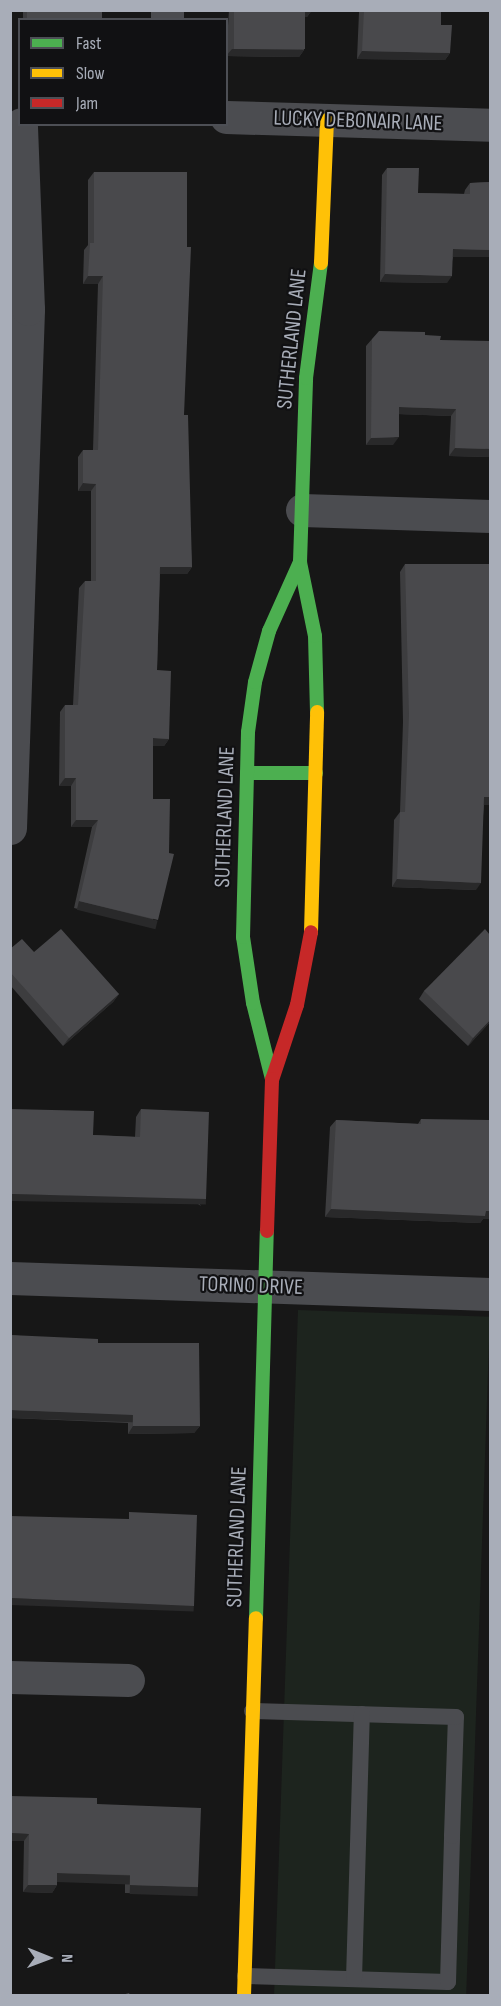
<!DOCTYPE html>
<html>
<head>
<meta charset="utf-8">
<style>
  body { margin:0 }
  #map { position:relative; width:501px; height:2006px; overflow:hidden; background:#171717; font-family:"Sofia Sans Condensed",sans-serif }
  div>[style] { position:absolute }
  .green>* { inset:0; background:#1d241e; transform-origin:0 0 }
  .lane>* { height:16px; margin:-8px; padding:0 8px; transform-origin:8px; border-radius:8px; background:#4b4c50 }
  .street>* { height:33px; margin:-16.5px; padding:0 16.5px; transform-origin:16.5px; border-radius:16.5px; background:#4b4c50 }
  .fast>* { height:14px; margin:-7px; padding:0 7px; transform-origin:7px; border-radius:7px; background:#4caf50 }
  .slow>* { height:14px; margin:-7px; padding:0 7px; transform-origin:7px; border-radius:7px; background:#ffc107 }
  .jam>* { height:14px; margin:-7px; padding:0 7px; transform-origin:7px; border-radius:7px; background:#c62828 }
  .wall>* { inset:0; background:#3d3d3f; transform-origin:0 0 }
  .shaded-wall>* { inset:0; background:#29292a; transform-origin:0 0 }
  .building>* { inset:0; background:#49494c; transform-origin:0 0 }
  span { translate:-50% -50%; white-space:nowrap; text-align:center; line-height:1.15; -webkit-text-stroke:4.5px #111113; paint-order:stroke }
  .street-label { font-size:22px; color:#a8adb8 }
  .frame { position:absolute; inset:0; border:12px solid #a8adb8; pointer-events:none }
  .legend { position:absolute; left:18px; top:18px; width:210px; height:108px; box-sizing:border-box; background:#111113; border:2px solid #4d4f55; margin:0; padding:8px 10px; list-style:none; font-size:18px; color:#a8adb8 }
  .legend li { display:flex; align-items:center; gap:12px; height:30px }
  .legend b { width:30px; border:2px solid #4d4f55 }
  .north { position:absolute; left:18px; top:1928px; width:60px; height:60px; -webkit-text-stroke:4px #111113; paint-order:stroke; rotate:91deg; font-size:16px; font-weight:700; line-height:24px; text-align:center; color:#a8adb8 }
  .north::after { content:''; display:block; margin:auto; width:21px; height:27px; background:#a8adb8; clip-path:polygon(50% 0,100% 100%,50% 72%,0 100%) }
</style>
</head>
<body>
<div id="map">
  <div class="green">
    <div style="left:298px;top:1310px;width:192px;height:686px;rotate:2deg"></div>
  </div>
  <div class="lane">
    <div style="left:245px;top:1976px;width:203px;rotate:1.7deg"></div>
    <div style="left:448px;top:1982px;width:146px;rotate:-88.4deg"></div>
    <div style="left:452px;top:1836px;width:119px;rotate:-88.1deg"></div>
    <div style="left:456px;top:1717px;width:204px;rotate:-178.3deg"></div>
    <div style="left:354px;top:1979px;width:265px;rotate:-88.3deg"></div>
  </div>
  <div class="street">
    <div style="left:167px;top:20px;width:10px;rotate:-90deg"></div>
    <div style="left:226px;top:117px;width:264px;rotate:1.7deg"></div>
    <div style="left:302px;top:510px;width:188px;rotate:1.8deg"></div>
    <div style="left:10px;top:828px;width:519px;rotate:-88.01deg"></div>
    <div style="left:28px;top:309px;width:185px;rotate:-92.2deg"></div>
    <div style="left:10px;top:1278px;width:480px;rotate:1.9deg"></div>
    <div style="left:10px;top:1677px;width:118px;rotate:1.5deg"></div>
  </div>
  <div class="fast">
    <div style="left:317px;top:712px;width:76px;rotate:-91.5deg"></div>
    <div style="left:315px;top:636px;width:76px;rotate:-101.5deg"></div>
    <div style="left:300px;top:562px;width:184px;rotate:-88.1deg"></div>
    <div style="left:306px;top:378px;width:116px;rotate:-82.6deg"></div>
    <div style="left:247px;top:773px;width:69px"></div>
    <div style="left:272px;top:1079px;width:78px;rotate:-104deg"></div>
    <div style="left:253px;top:1003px;width:67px;rotate:-98.6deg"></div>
    <div style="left:243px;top:937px;width:205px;rotate:-88.6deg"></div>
    <div style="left:248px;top:732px;width:50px;rotate:-82deg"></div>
    <div style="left:255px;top:682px;width:53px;rotate:-74.6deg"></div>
    <div style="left:269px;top:631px;width:76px;rotate:-65.8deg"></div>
    <div style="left:256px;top:1618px;width:387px;rotate:-88.4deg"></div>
  </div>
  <div class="slow">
    <div style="left:321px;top:263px;width:143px;rotate:-87.6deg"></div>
    <div style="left:311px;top:932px;width:220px;rotate:-88.4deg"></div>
    <div style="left:244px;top:1996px;width:378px;rotate:-88.2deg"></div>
  </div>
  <div class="jam">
    <div style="left:272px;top:1080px;width:79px;rotate:-71.6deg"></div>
    <div style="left:297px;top:1005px;width:74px;rotate:-79.1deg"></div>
    <div style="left:267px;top:1231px;width:152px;rotate:-88.1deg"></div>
  </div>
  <div class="wall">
    <div style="left:23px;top:10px;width:79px;height:10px"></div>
    <div style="clip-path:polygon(229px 10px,312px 10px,307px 17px,305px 17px,304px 50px,299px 57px,226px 56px)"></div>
    <div style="clip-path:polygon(360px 10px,441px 10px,441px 25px,450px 53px,445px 60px,357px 59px,359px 12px)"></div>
    <div style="clip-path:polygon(387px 168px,418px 193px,464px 194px,465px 190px,470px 183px,490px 182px,490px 257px,453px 257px,447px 283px,380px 282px,382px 175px)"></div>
    <div style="clip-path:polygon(94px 172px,184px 415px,192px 567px,187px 574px,160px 574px,157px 670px,169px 739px,164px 746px,153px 746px,153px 927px,74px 908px,92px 827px,71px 827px,71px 786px,59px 786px,60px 712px,65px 705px,73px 705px,79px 588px,85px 581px,91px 581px,91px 491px,78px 491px,78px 457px,83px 450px,93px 450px,98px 284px,83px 284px,84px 250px,88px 245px,88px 180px)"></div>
    <div style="clip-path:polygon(425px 335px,440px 340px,489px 457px,449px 456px,451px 416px,399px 414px,393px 445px,366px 445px,366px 346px,372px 339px)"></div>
    <div style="clip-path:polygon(405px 564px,490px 564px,490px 803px,489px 805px,484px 805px,476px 890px,392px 887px,394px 820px,400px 812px,403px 722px,400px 572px)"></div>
    <div style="clip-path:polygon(490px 935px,490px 1022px,468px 1046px,419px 999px,424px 991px)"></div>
    <div style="clip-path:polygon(10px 949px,34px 952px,119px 994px,113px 1002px,63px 1046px,10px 985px)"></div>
    <div style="clip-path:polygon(141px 1109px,201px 1206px,93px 1135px,135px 1137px,136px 1117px)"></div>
    <div style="clip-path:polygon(421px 1119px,483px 1219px,480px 1223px,325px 1217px,330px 1127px,336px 1120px,418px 1124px)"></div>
    <div style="clip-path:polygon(10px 1335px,98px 1343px,200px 1426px,194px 1433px,128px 1434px,128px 1423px,10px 1418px)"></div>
    <div style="clip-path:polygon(97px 1804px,198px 1887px,193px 1895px,125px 1893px,125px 1883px,57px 1881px,57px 1885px,52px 1893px,23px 1892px,24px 1841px,10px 1841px)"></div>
  </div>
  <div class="shaded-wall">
    <div style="clip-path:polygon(304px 10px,312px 10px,307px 17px,300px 17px)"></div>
    <div style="clip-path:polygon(232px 49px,304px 50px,299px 57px,226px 56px)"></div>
    <div style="clip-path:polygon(362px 51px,450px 53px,445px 60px,357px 59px)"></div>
    <div style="clip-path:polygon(453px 249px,490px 250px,490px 257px,447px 257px)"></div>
    <div style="clip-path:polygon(385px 274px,452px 276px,447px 283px,380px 282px)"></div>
    <div style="clip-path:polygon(88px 276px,103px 276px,98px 284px,83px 284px)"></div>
    <div style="clip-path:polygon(399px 407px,456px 409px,451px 416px,394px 414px)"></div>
    <div style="clip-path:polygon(399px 437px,393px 445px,366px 445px,371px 438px)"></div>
    <div style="clip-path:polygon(455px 448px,490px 449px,490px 454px,489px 457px,449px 456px)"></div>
    <div style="clip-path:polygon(83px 483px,96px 484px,91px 491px,78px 491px)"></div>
    <div style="clip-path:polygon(160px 567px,192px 567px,187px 574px,155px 574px)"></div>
    <div style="clip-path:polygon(153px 738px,169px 739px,164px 746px,147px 746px)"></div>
    <div style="clip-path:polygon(65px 778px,76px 778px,71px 786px,59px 786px)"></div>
    <div style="clip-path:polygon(484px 797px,490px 797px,490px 803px,489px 805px,479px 805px)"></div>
    <div style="clip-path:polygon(76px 820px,98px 820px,92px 827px,71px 827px)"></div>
    <div style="clip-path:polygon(397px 879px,481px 883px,476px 890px,392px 887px)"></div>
    <div style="left:79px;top:901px;width:81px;height:9px;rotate:14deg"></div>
    <div style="clip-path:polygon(119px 994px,113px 1002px,63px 1046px,69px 1038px)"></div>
    <div style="clip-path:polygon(490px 1020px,490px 1022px,468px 1046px,473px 1038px)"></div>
    <div style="left:10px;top:1194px;width:196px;height:7px;rotate:1deg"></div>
    <div style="clip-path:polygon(331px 1209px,490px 1211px,490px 1219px,483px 1219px,480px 1223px,325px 1217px)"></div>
    <div style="left:10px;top:1410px;width:123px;height:8px;rotate:2deg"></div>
    <div style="clip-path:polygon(133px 1426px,200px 1426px,194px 1433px,128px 1434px)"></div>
    <div style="left:10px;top:1598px;width:184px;height:7px;rotate:2deg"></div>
    <div style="clip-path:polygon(10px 1833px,29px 1834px,24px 1841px,10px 1841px)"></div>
    <div style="left:57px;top:1873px;width:73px;height:9px;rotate:2deg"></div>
    <div style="clip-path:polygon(28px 1885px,57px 1885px,52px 1893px,23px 1892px)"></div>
    <div style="left:130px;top:1885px;width:68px;height:9px;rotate:2deg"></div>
  </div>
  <div class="building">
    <div style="left:27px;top:10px;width:75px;height:10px"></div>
    <div style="left:234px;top:10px;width:71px;height:39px"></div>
    <div style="clip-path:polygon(364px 10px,441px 10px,441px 25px,452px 25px,450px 53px,362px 51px)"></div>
    <div style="clip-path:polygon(387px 168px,419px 168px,418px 193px,470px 194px,470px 183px,490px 182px,490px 250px,453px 249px,452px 276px,385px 274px)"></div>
    <div style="clip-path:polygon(94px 172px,187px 172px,187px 247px,191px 247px,184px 415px,188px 415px,192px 567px,160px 567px,157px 670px,171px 671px,169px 739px,153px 738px,153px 799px,170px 799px,169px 853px,174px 854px,158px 920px,79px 901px,98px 820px,76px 820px,76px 778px,65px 778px,65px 705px,78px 705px,85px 581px,96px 581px,96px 484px,83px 483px,83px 450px,98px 450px,103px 276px,88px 276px,90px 243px,94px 243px)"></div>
    <div style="clip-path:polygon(379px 331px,425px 332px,425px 335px,441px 336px,440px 340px,490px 341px,490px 449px,455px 448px,456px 409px,399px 407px,399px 437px,371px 438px,372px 339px)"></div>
    <div style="clip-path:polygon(405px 564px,490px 564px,490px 797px,484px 797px,481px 883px,397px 879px,400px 812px,405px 812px,409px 715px)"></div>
    <div style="clip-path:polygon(61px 929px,119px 994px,69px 1038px,10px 972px,10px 949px,22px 939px,34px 952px)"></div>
    <div style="clip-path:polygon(485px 929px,490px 935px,490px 1020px,473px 1038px,424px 991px)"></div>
    <div style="clip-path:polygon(10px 1109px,94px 1111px,93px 1135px,140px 1137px,141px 1109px,209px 1112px,206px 1199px,10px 1194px)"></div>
    <div style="clip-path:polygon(421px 1119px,490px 1120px,490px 1211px,486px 1211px,485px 1216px,331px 1209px,336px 1120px,421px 1124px)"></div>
    <div style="clip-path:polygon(10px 1335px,98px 1339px,98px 1343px,199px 1343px,200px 1426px,133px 1426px,133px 1415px,10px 1410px)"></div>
    <div style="clip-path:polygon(129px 1512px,197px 1515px,194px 1606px,10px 1598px,10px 1516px,129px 1519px)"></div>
    <div style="clip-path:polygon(10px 1796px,97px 1798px,97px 1804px,201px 1808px,198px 1887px,130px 1885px,130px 1875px,57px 1873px,57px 1885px,28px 1885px,29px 1834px,10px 1833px)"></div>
    <div style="clip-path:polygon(129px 1993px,130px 1995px,122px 1995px)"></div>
  </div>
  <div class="street-label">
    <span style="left:358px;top:121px;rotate:2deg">LUCKY DEBONAIR LANE</span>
    <span style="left:292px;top:339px;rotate:-84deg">SUTHERLAND LANE</span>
    <span style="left:225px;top:817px;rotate:-88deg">SUTHERLAND LANE</span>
    <span style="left:251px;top:1286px;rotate:2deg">TORINO DRIVE</span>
    <span style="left:237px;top:1537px;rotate:-88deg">SUTHERLAND LANE</span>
  </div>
  <div class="frame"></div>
  <ul class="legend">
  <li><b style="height:8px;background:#4caf50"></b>Fast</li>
  <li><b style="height:8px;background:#ffc107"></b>Slow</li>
  <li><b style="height:8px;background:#c62828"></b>Jam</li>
  </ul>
  <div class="north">N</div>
</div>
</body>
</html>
